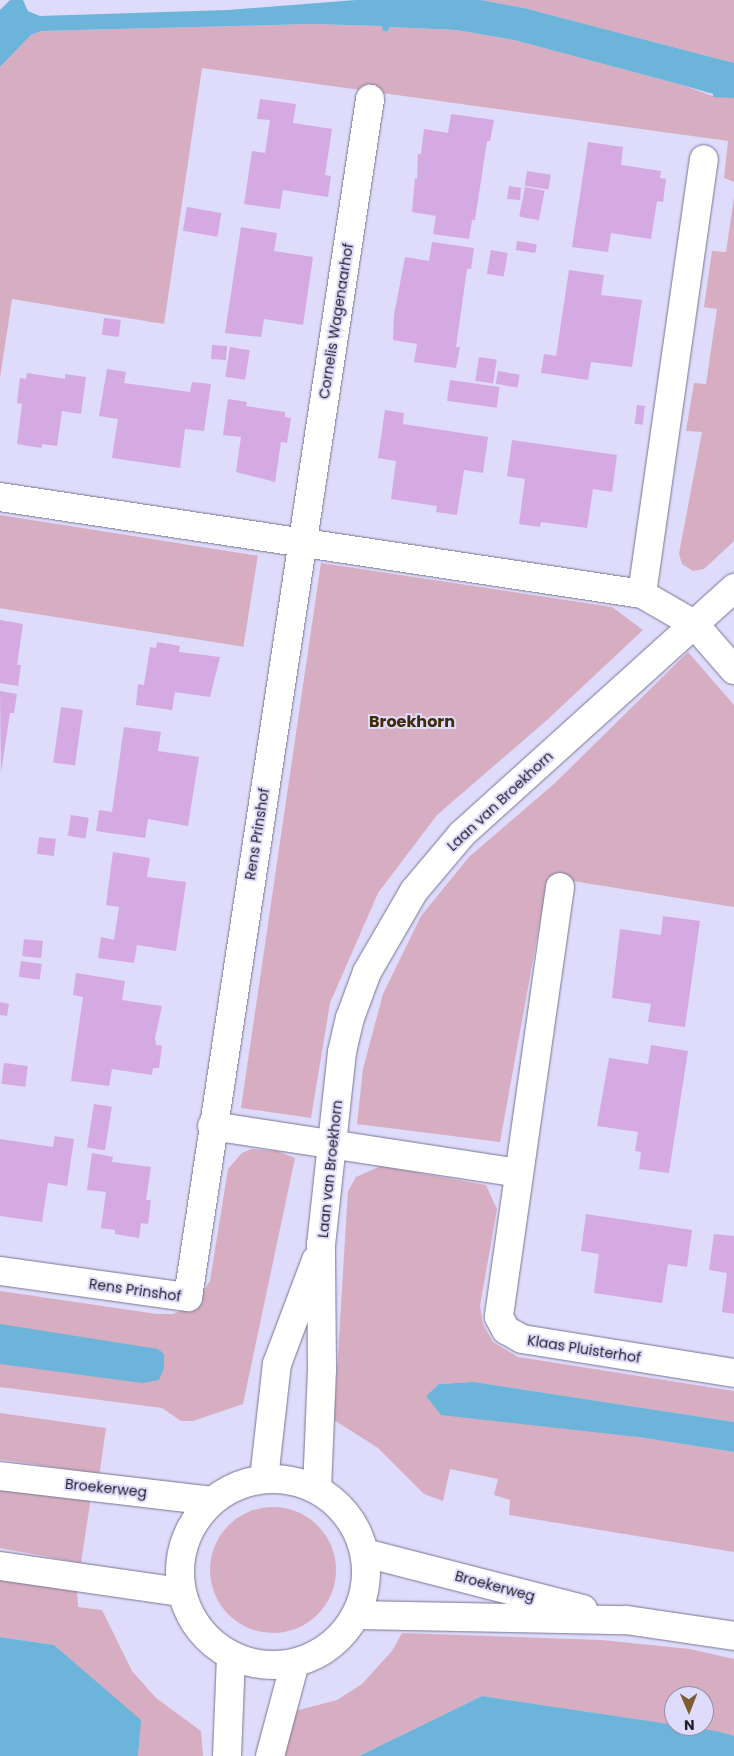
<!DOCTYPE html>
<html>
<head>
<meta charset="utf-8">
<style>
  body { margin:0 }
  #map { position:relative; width:734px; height:1756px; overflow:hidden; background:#dedbfb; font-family:Poppins,sans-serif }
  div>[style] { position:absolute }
  .green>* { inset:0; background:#d7adc1; transform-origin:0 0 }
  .round { border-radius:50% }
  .water>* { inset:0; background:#6cb4da }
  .building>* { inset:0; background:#d5a9e1; transform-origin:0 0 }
  .roads { filter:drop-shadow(0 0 1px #787591) drop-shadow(0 0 1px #787591) }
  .minor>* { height:28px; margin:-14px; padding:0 14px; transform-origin:14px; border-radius:14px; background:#fff }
  .tertiary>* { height:28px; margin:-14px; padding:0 14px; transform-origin:14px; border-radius:14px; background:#fff }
  .tertiary>.ring { margin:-14px; padding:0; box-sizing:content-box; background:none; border:28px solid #fff; border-radius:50% }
  span { translate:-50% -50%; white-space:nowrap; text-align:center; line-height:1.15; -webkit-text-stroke:4px #dedbfb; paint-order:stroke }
  .street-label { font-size:14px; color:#22202c }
  .quarter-label { font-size:16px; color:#412a05; font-weight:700 }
  .north { position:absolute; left:664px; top:1686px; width:50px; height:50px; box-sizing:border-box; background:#dedbfb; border:1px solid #9390a8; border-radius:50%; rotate:179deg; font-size:14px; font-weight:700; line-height:20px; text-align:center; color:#22202c }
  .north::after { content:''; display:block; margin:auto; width:18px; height:22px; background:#7b5d31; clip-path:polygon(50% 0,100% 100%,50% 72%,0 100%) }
</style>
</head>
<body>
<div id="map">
  <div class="green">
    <div style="clip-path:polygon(481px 0,734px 0,734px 63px,524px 8px)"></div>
    <div style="clip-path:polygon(312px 24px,383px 26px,389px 31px,389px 27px,456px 30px,514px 40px,682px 85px,713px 96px,734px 98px,734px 182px,724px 178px,728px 141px,202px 68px,164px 324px,12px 299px,0 378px,0 67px,31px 35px,41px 31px)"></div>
    <div style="clip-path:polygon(734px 197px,734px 541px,704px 569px,693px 571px,682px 564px,679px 554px,702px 432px,686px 431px,694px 383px,706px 384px,717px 309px,704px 307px,712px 251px,726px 252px)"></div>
    <div style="left:0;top:515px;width:261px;height:92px;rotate:9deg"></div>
    <div style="clip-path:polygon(321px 563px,612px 607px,643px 630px,547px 720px,437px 815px,378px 893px,330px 1003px,311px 1118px,241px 1108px)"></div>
    <div style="clip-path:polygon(688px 652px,734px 705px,734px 907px,548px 877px,500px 1142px,357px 1124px,363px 1069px,383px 994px,421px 916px,469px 857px,555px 783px)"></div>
    <div style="clip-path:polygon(252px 1149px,277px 1151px,295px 1158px,243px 1404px,193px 1421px,181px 1421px,162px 1408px,0 1387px,0 1291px,157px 1314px,173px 1314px,194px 1304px,210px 1281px,228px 1169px,242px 1153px)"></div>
    <div style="clip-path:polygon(381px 1166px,486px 1185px,497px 1209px,480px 1306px,483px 1324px,493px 1342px,518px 1357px,734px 1391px,734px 1422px,474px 1382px,439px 1384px,426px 1396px,638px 1437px,734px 1452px,734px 1552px,509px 1515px,510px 1500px,494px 1495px,498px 1479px,450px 1469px,443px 1501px,424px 1494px,378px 1448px,334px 1420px,348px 1191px,356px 1177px)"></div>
    <div style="left:0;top:1413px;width:107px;height:46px;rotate:8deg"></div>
    <div style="clip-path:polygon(0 1486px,91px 1497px,81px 1563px,0 1548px)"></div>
    <div class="round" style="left:210px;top:1507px;width:126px;height:126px"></div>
    <div style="clip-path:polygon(0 1580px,77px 1590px,78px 1607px,102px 1610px,132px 1671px,156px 1698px,201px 1731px,203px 1756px,138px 1756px,140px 1720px,54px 1645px,0 1637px)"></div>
    <div style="clip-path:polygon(402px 1633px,601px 1640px,690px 1649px,734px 1659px,734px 1736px,681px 1726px,704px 1726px,704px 1696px,674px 1696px,674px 1725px,482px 1696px,359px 1756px,285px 1756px,295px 1711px,337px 1700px,362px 1684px,392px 1651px)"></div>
  </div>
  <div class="water">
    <div style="clip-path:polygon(10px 0,23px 0,28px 11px,40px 16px,228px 10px,356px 0,481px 0,524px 8px,734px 63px,734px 98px,713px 97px,713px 94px,682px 85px,514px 40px,456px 30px,390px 27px,388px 31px,383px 31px,382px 26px,312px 24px,41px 31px,31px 35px,0 67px,0 10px)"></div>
    <div style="clip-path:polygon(0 1324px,158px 1349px,164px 1354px,164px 1368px,159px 1380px,142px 1383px,0 1364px)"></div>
    <div style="clip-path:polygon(474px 1382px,734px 1422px,734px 1452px,638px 1437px,441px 1415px,426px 1396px,439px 1384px)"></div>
    <div style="clip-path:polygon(0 1637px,54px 1645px,141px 1720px,138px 1756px,0 1756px)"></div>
    <div style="clip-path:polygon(482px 1696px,716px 1731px,734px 1736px,734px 1756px,359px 1756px)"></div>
  </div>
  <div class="building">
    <div style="clip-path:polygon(260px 99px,296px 104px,293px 123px,332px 129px,325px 175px,331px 176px,328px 197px,283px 190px,280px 209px,244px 204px,252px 151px,265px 153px,270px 120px,257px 119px)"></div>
    <div style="clip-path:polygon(451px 114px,494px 120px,490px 141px,487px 141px,475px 220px,472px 220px,469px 239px,433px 234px,436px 216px,412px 212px,415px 178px,417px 179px,418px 154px,421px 154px,424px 129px,448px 133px)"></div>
    <div style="clip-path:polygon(588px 142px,623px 147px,621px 165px,661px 171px,660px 178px,666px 179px,663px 202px,657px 201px,651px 239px,611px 233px,608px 252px,572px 247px)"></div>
    <div style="left:527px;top:171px;width:24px;height:15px;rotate:9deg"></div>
    <div style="clip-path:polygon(509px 186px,521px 188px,520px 200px,507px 199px)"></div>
    <div style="left:525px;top:187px;width:20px;height:30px;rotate:11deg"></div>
    <div style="left:187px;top:207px;width:35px;height:24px;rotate:10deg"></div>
    <div style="clip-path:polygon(241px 227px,277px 233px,274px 251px,313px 257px,303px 325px,264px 319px,261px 337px,225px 333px)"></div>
    <div style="left:517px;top:241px;width:20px;height:9px;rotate:9deg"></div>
    <div style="clip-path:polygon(432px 242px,474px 248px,471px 269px,467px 269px,456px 347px,460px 347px,456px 368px,414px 362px,417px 344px,393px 340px,394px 315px,405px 257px,429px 261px)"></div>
    <div style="left:491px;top:250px;width:17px;height:24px;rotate:10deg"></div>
    <div style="clip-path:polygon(569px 270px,604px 275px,601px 295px,642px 300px,632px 367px,591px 362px,588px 380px,541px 373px,544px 354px,556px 356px)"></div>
    <div style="left:104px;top:318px;width:17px;height:17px;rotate:7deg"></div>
    <div style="left:212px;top:345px;width:15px;height:14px;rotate:4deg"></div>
    <div style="left:230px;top:347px;width:20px;height:30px;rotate:9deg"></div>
    <div style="left:479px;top:357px;width:18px;height:24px;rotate:9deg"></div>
    <div style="clip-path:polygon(107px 369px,126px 372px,124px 383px,190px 392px,192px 382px,211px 384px,204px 431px,185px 429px,180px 468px,112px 458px,118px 419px,99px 416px)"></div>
    <div style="left:498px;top:371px;width:22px;height:13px;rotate:10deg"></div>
    <div style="clip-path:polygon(27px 373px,65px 379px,65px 374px,86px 377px,81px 414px,62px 411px,57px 446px,42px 444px,41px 448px,17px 444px,22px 404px,17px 403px,20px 378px,26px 379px)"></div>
    <div style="left:450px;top:380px;width:50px;height:21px;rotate:8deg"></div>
    <div style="clip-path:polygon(228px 399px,247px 402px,246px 406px,285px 412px,285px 417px,291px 418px,287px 443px,281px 442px,275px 482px,236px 472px,241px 437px,223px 435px)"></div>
    <div style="left:637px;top:405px;width:8px;height:19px;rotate:7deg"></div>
    <div style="clip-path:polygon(385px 410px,404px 413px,403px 424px,488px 437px,483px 473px,464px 470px,457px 515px,436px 512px,437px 506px,391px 499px,396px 461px,378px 458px)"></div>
    <div style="clip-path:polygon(512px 440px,617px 455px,612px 492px,593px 489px,587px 528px,541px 522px,540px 527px,519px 524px,525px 479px,507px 476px)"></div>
    <div style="clip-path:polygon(0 620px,23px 624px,17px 665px,21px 665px,18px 686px,0 683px)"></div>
    <div style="clip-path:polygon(157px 642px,180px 646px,179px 652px,220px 657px,210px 697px,175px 692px,172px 710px,136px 705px,138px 684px,144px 685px,150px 647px,156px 648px)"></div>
    <div style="clip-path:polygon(0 691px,17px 694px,14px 713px,10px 713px,1px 773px)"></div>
    <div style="left:61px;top:707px;width:22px;height:56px;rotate:8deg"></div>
    <div style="clip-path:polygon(124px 727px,161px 732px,158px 751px,199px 757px,188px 826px,148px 819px,145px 838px,96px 831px,99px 810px,112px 812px)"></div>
    <div style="left:71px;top:815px;width:18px;height:21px;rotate:9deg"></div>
    <div style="left:39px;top:837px;width:17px;height:17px;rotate:7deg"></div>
    <div style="clip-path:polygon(113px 852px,150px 858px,147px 877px,186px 882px,176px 951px,137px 945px,134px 963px,98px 958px,101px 937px,114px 940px,119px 907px,106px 905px)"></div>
    <div style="clip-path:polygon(663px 916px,700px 921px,685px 1027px,648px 1022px,651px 1004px,612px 998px,620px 929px,661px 935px)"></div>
    <div style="left:24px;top:939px;width:19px;height:17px;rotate:6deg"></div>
    <div style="left:21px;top:961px;width:21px;height:16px;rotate:8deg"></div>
    <div style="clip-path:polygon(76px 973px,125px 981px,122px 1000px,162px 1006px,155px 1038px,156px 1045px,162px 1046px,159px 1068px,153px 1068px,152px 1075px,112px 1069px,109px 1086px,71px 1081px,83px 997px,73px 995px)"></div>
    <div style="clip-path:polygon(0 1002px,9px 1004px,7px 1016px,0 1015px)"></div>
    <div style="clip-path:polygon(651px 1045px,688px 1051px,669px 1173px,639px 1169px,641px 1152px,635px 1151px,638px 1132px,597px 1126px,609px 1058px,648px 1064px)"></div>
    <div style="left:4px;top:1063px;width:24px;height:21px;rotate:7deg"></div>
    <div style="left:94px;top:1104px;width:18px;height:44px;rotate:9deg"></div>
    <div style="clip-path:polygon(55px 1136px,74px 1139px,67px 1186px,48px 1183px,42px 1222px,0 1216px,0 1139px,53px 1147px)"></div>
    <div style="clip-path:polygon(92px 1153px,113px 1157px,112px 1162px,151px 1167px,146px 1200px,151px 1200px,148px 1224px,141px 1223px,139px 1238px,115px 1234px,115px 1230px,101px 1228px,106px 1192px,87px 1190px)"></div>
    <div style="clip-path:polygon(586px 1214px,692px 1230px,687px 1267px,668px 1264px,662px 1303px,594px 1293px,599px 1254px,581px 1251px)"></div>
    <div style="clip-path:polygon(714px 1234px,734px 1236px,734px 1314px,722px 1312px,727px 1273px,709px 1270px)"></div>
  </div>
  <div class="roads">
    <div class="minor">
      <div style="left:0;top:497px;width:649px;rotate:8.59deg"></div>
      <div style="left:642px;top:594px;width:60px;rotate:30deg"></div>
      <div style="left:694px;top:624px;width:61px;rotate:49deg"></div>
      <div style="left:642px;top:594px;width:439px;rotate:-81.9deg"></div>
      <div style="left:560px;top:887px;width:434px;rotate:98.1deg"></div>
      <div style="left:499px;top:1317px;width:15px;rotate:62deg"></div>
      <div style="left:506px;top:1330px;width:18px;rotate:29deg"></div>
      <div style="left:522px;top:1339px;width:215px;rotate:9.1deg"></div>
      <div style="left:212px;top:1126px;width:310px;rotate:8.7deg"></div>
      <div style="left:0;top:1271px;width:190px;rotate:7.9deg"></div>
      <div style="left:188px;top:1297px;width:1212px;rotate:-81.36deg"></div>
      <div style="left:264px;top:1479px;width:116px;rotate:-83.6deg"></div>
      <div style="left:277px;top:1364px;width:111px;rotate:-69.4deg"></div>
      <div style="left:317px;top:1489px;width:120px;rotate:-87.6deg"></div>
      <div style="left:322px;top:1369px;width:124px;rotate:-90.5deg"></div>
      <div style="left:321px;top:1245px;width:194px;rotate:-83.8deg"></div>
      <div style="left:342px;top:1052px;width:35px;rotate:-77deg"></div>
      <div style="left:350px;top:1018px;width:49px;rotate:-69.7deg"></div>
      <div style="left:367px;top:972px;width:94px;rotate:-59.9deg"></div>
      <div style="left:414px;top:891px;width:75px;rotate:-49.9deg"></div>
      <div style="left:462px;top:834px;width:367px;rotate:-42.1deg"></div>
      <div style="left:227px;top:1756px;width:100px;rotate:-87.7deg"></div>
      <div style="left:270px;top:1756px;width:96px;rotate:-75deg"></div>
    </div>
    <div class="tertiary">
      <div style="left:0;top:1476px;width:213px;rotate:6.7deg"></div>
      <div class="ring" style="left:180px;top:1479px;width:158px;height:158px"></div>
      <div style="left:365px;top:1553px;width:225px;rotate:14.4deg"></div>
      <div style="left:0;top:1566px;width:183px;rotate:8.2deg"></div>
      <div style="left:356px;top:1615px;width:270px;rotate:1.1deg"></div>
      <div style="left:626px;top:1620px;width:109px;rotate:8.4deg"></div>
    </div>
  </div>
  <div class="street-label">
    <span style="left:336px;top:321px;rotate:-81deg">Cornelis Wagenaarhof</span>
    <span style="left:500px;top:801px;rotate:-43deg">Laan van Broekhorn</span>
    <span style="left:257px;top:834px;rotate:-81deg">Rens Prinshof</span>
    <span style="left:330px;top:1169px;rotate:-84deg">Laan van Broekhorn</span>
    <span style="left:135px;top:1290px;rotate:8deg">Rens Prinshof</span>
    <span style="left:584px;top:1349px;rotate:9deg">Klaas Pluisterhof</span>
    <span style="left:106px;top:1488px;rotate:6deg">Broekerweg</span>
    <span style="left:495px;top:1586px;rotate:15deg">Broekerweg</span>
  </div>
  <div class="quarter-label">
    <span style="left:412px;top:722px">Broekhorn</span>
  </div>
  <div class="north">N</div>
</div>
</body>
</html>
